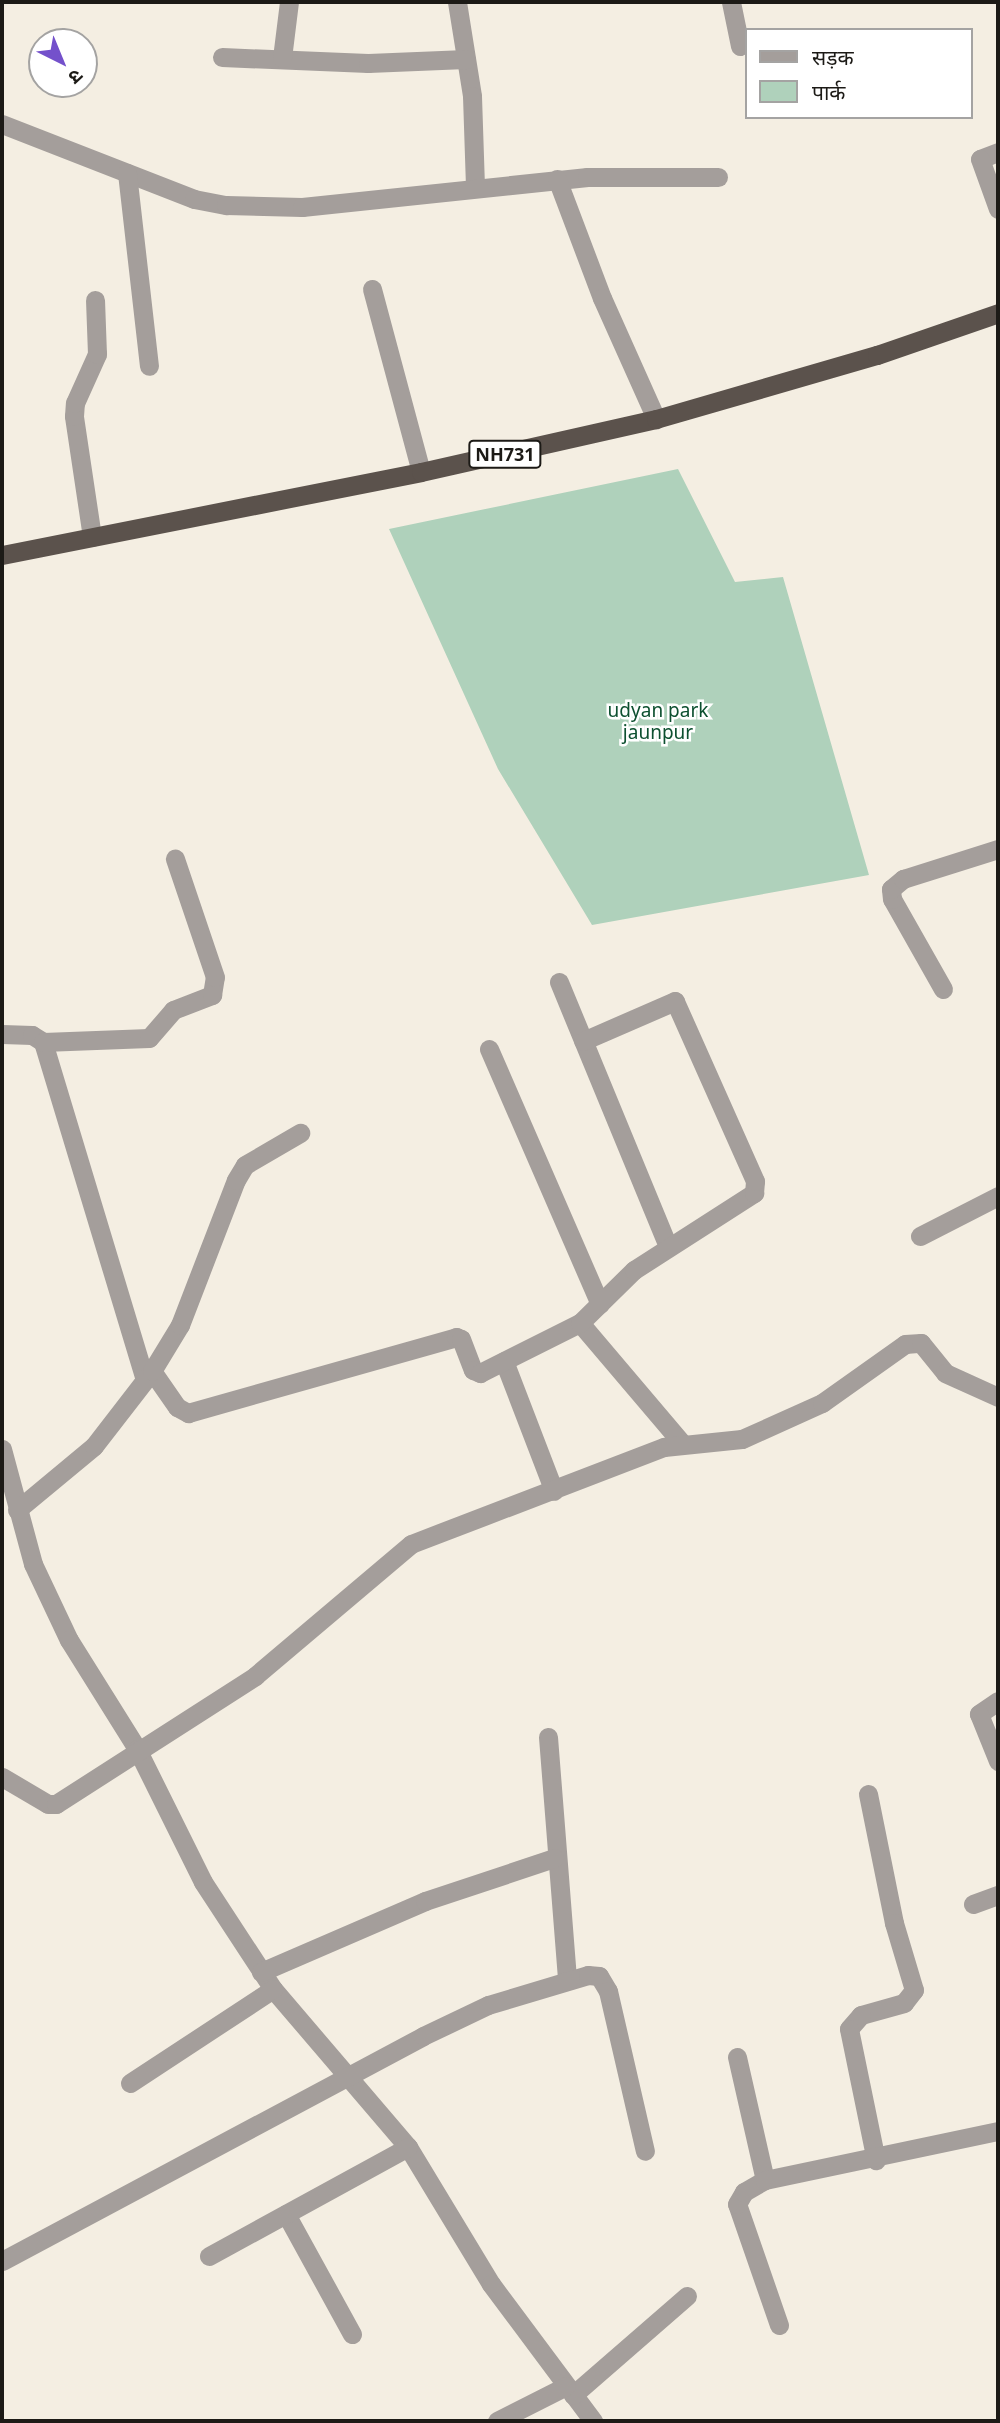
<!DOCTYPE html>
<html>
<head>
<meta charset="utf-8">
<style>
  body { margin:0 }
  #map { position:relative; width:1000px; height:2423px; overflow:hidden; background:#f4eee2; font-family:"Noto Sans","Noto Sans Devanagari",sans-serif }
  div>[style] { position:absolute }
  .green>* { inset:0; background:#afd1bb }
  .minor>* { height:19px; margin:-9.5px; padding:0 9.5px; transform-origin:9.5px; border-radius:9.5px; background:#a49e9b }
  .trunk>* { height:19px; margin:-9.5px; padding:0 9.5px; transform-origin:9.5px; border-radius:9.5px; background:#5b524c }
  span { translate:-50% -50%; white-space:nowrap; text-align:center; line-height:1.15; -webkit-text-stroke:5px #fff; paint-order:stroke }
  .shield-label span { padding:2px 5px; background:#fff; border:2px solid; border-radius:5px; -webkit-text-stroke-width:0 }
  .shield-label { font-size:18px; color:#1c1a16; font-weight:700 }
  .park-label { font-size:19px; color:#0d5030 }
  .frame { position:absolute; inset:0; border:4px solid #1c1a16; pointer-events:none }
  .legend { position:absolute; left:745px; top:28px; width:228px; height:91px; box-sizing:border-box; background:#fff; border:2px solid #a4a3a2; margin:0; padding:9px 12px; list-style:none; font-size:21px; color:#1c1a16 }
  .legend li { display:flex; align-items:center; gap:14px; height:35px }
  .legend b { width:35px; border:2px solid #a4a3a2 }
  .north { position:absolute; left:28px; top:28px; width:70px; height:70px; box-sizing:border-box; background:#fff; border:2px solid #a4a3a2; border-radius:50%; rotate:137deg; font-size:19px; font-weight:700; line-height:28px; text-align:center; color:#1c1a16 }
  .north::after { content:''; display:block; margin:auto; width:24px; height:32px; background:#7451cb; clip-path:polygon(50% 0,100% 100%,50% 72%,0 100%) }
</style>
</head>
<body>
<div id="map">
  <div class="green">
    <div style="clip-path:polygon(678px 469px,735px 582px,783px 577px,869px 875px,592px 925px,498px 769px,389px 529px)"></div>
  </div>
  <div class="minor">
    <div style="left:457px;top:2px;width:95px;rotate:80.9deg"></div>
    <div style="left:472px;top:96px;width:91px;rotate:88.1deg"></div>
    <div style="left:731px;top:2px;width:45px;rotate:78.4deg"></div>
    <div style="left:222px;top:57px;width:146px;rotate:2.4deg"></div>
    <div style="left:368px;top:63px;width:98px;rotate:-2.3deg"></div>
    <div style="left:282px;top:58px;width:56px;rotate:-82.9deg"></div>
    <div style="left:2px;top:124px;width:206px;rotate:21.3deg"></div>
    <div style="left:194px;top:199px;width:33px;rotate:11deg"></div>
    <div style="left:226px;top:205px;width:76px;rotate:1.5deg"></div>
    <div style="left:302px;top:207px;width:287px;rotate:-6deg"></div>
    <div style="left:587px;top:177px;width:131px"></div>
    <div style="left:998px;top:152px;width:19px;rotate:159deg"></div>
    <div style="left:980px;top:159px;width:53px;rotate:70.2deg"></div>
    <div style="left:127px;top:173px;width:194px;rotate:83.5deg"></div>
    <div style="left:557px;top:179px;width:127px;rotate:69.3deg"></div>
    <div style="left:602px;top:298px;width:133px;rotate:65.9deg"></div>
    <div style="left:372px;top:289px;width:189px;rotate:75deg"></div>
    <div style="left:92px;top:537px;width:122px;rotate:-98.5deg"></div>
    <div style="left:74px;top:416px;width:13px;rotate:-86deg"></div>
    <div style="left:75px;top:403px;width:54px;rotate:-65.8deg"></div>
    <div style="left:97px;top:354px;width:54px;rotate:-92.1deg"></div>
    <div style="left:559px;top:982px;width:286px;rotate:67.6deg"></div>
    <div style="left:943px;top:989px;width:103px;rotate:-119.5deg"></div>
    <div style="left:892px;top:899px;width:10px;rotate:-96deg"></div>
    <div style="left:891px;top:889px;width:16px;rotate:-40deg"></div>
    <div style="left:903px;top:879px;width:100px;rotate:-17.5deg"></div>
    <div style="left:2px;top:1034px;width:30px;rotate:2deg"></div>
    <div style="left:32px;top:1035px;width:13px;rotate:32deg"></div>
    <div style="left:43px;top:1042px;width:352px;rotate:73.2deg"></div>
    <div style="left:43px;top:1042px;width:106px;rotate:-2.2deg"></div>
    <div style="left:149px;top:1038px;width:37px;rotate:-49deg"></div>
    <div style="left:173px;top:1010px;width:42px;rotate:-21deg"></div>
    <div style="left:212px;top:995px;width:18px;rotate:-81deg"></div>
    <div style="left:215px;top:977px;width:125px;rotate:-108.7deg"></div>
    <div style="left:489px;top:1049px;width:278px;rotate:66.5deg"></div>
    <div style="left:920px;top:1236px;width:88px;rotate:-27.1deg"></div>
    <div style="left:580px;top:1323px;width:156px;rotate:49.7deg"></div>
    <div style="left:504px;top:1361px;width:139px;rotate:69deg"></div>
    <div style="left:152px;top:1371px;width:44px;rotate:55.2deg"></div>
    <div style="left:177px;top:1407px;width:13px;rotate:29deg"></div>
    <div style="left:188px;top:1413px;width:279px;rotate:-15.8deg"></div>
    <div style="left:456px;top:1337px;width:5px;rotate:22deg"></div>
    <div style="left:461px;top:1339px;width:33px;rotate:69deg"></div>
    <div style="left:473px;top:1370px;width:8px;rotate:23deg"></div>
    <div style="left:480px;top:1373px;width:112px;rotate:-26.6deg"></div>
    <div style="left:580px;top:1323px;width:76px;rotate:-44.5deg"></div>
    <div style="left:634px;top:1270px;width:143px;rotate:-32.7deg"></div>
    <div style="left:754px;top:1193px;width:12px;rotate:-85deg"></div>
    <div style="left:755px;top:1181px;width:197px;rotate:-114deg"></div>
    <div style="left:675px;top:1001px;width:100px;rotate:156.5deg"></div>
    <div style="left:2px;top:1449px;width:119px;rotate:74.9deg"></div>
    <div style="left:33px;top:1564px;width:84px;rotate:64.7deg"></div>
    <div style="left:69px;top:1640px;width:128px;rotate:58deg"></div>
    <div style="left:137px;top:1749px;width:148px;rotate:63.6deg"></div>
    <div style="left:203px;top:1882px;width:128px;rotate:56.8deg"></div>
    <div style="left:273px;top:1989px;width:208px;rotate:49.5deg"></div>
    <div style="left:408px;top:2147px;width:160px;rotate:58.8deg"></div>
    <div style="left:491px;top:2284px;width:171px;rotate:53.3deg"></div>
    <div style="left:17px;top:1510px;width:100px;rotate:-39.7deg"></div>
    <div style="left:94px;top:1446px;width:95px;rotate:-52.3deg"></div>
    <div style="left:152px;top:1371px;width:54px;rotate:-58.7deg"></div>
    <div style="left:180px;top:1325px;width:155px;rotate:-68.9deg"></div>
    <div style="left:236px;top:1180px;width:17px;rotate:-59deg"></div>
    <div style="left:245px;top:1165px;width:64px;rotate:-30.2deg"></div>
    <div style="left:998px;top:1701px;width:23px;rotate:146deg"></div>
    <div style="left:979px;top:1714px;width:51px;rotate:68deg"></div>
    <div style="left:548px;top:1737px;width:244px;rotate:85.5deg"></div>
    <div style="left:2px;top:1777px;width:53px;rotate:30.4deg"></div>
    <div style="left:48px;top:1804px;width:8px"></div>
    <div style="left:56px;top:1804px;width:237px;rotate:-32.7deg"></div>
    <div style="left:255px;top:1676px;width:204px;rotate:-40.2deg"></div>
    <div style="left:411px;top:1544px;width:271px;rotate:-21deg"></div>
    <div style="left:664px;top:1447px;width:78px;rotate:-5.9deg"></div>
    <div style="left:742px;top:1439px;width:88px;rotate:-24.2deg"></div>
    <div style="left:822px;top:1403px;width:102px;rotate:-35.4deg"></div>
    <div style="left:905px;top:1344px;width:16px;rotate:-4deg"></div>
    <div style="left:921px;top:1343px;width:38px;rotate:51deg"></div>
    <div style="left:945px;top:1373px;width:58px;rotate:24.4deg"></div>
    <div style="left:868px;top:1794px;width:132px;rotate:78.6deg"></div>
    <div style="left:894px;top:1923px;width:70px;rotate:73.4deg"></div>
    <div style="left:914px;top:1990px;width:16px;rotate:128deg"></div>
    <div style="left:904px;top:2003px;width:45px;rotate:164.4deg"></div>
    <div style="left:861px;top:2015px;width:18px;rotate:131deg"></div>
    <div style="left:849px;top:2029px;width:134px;rotate:78.4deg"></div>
    <div style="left:973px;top:1904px;width:27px;rotate:-20deg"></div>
    <div style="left:261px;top:1972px;width:179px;rotate:-23.4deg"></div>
    <div style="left:425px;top:1901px;width:136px;rotate:-18.4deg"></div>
    <div style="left:737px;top:2057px;width:126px;rotate:77.2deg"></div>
    <div style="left:130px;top:2083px;width:171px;rotate:-33.3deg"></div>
    <div style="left:286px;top:2214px;width:137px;rotate:61.2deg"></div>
    <div style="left:209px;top:2256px;width:227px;rotate:-28.7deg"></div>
    <div style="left:2px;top:2261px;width:477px;rotate:-28.1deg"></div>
    <div style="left:423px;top:2036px;width:72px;rotate:-25.5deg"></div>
    <div style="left:488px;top:2005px;width:104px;rotate:-16.7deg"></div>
    <div style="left:588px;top:1975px;width:11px;rotate:5deg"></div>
    <div style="left:599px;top:1976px;width:17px;rotate:59deg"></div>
    <div style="left:608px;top:1991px;width:164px;rotate:77deg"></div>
    <div style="left:779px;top:2325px;width:128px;rotate:-109.1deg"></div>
    <div style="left:737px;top:2204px;width:14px;rotate:-60deg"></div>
    <div style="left:744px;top:2192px;width:24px;rotate:-30deg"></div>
    <div style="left:765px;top:2180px;width:238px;rotate:-11.9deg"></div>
    <div style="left:573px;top:2395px;width:151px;rotate:-41deg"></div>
    <div style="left:497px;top:2421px;width:77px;rotate:-26.9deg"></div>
  </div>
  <div class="trunk">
    <div style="left:2px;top:555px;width:427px;rotate:-11.2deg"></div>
    <div style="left:421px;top:472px;width:241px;rotate:-12.7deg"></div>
    <div style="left:656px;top:419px;width:230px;rotate:-16.2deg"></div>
    <div style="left:877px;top:355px;width:128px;rotate:-19.1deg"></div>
  </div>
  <div class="shield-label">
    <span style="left:505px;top:454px">NH731</span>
  </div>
  <div class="park-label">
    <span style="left:658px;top:722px">udyan park<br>jaunpur</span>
  </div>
  <div class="frame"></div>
  <ul class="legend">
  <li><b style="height:9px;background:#a49e9b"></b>सड़क</li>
  <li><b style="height:19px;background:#afd1bb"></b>पार्क</li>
  </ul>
  <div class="north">उ</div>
</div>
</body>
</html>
